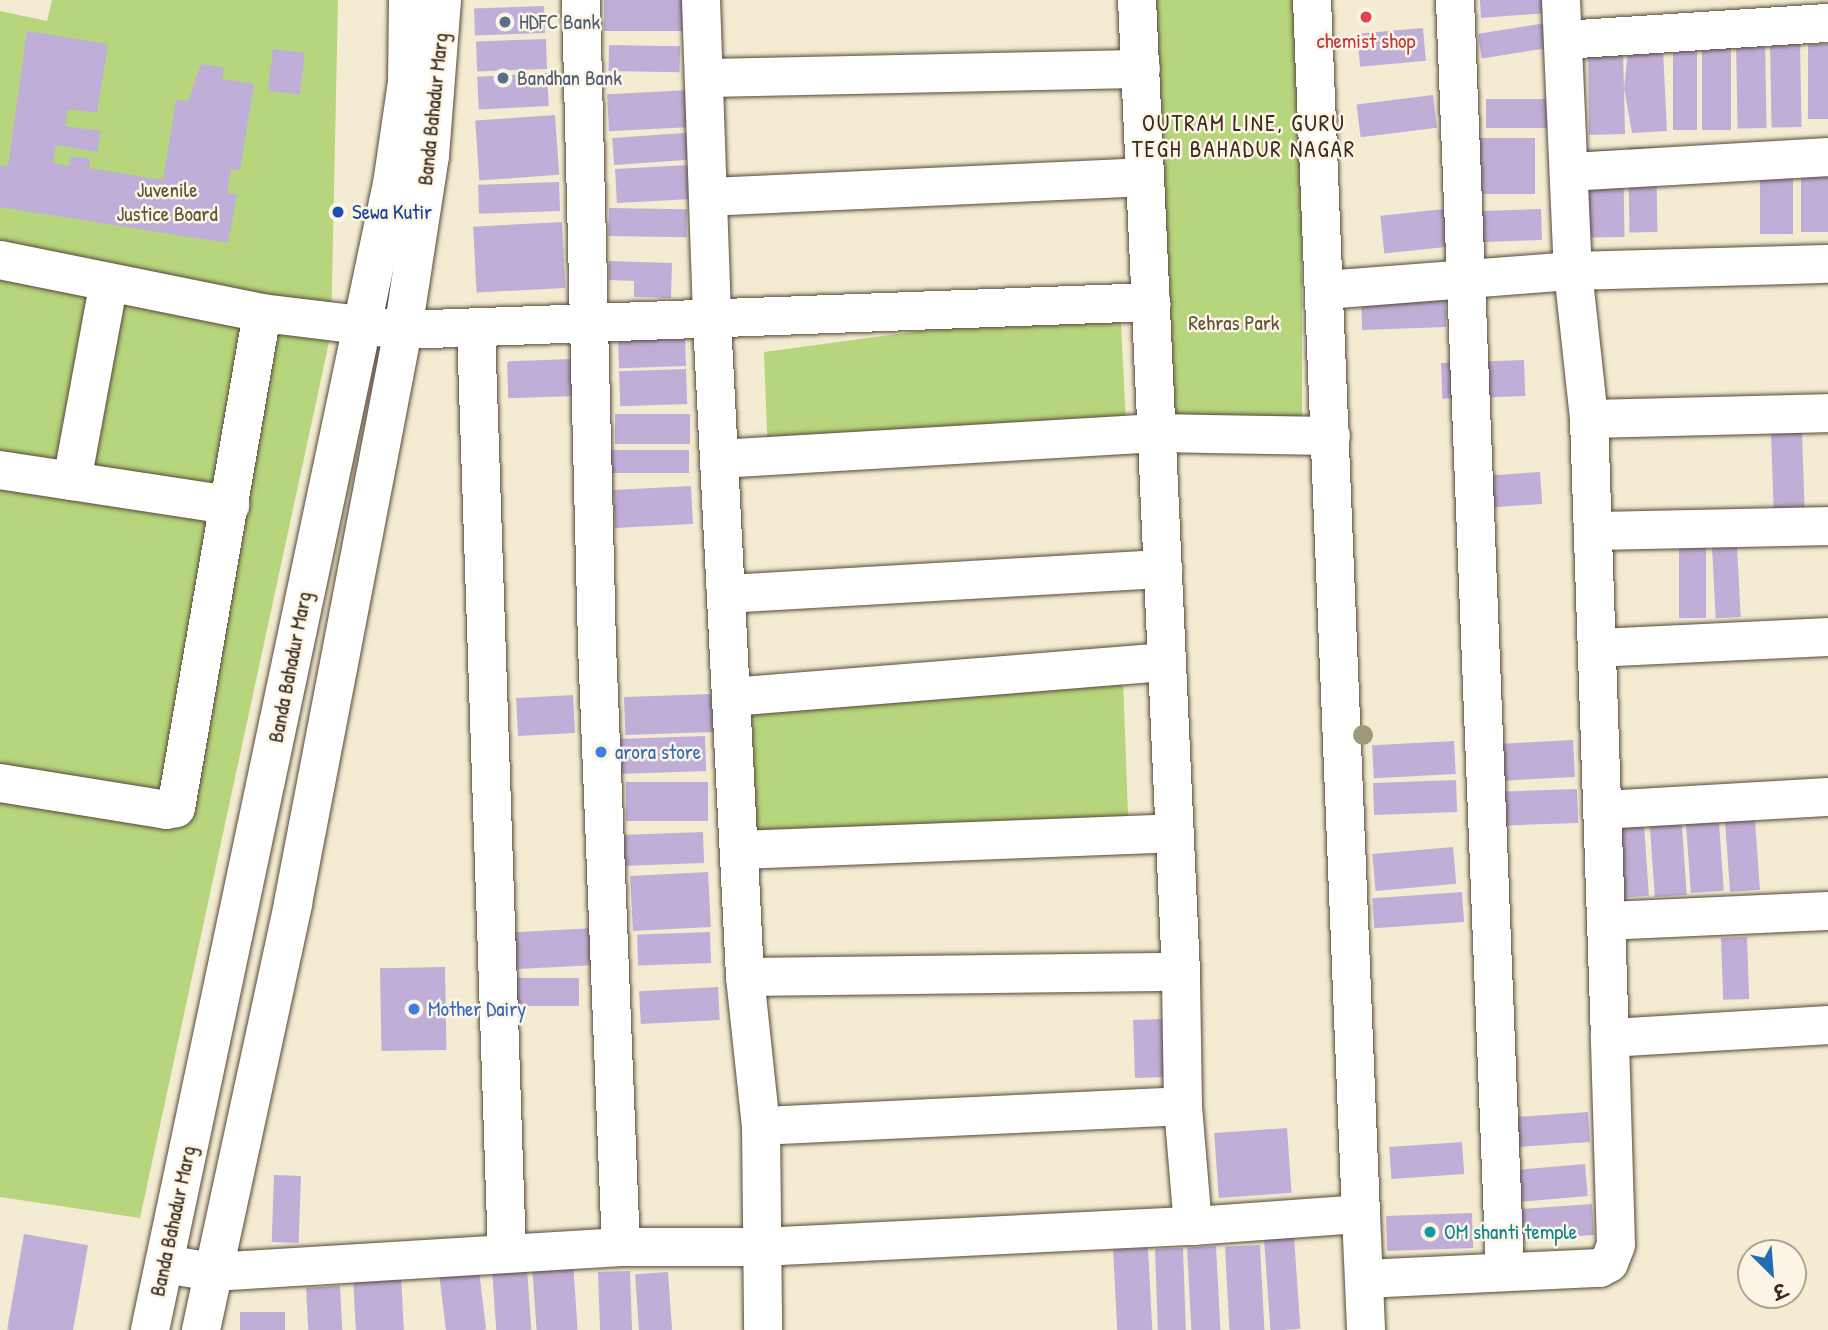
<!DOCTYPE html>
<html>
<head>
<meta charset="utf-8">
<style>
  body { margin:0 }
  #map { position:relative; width:1828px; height:1330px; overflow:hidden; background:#f3ecd2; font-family:"Patrick Hand","Playpen Sans Deva",sans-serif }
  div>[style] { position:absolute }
  .green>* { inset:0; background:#b6d57c; transform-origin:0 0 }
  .building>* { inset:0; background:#bfafd8; transform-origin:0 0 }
  .roads { filter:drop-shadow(0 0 2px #574739) drop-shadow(0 0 2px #574739) }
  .minor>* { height:38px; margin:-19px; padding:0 19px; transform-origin:19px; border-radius:19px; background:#fff }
  .trees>* { width:20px; height:20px; margin:-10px; border-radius:50%; background:#9f997c }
  .dots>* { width:19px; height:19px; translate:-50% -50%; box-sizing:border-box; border:4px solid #fcf5e5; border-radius:50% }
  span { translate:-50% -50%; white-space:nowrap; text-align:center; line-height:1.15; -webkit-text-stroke:5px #fcf5e5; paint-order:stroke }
  .service-label { font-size:21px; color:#4e5e75 }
  .left { translate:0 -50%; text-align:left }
  .health-label { font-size:21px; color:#be3a42 }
  .street-label { font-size:21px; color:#3b2a1e }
  .park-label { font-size:21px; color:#5a5536 }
  .transit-label { font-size:21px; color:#164399 }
  .shop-label { font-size:21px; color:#366cbe }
  .culture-label { font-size:21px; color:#0d838f }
  .neighbourhood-label { font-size:23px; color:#3b2a1e; letter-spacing:2px }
  .north { position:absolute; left:1737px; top:1239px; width:70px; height:70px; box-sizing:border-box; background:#fcf5e5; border:2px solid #afa495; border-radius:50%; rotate:155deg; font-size:19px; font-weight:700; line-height:28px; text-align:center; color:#3b2a1e }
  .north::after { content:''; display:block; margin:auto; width:24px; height:32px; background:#1f6fb2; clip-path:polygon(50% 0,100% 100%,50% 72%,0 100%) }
</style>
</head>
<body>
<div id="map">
  <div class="green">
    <div style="clip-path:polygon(52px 0,338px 0,331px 333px,140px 1218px,0 1197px,0 11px,47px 21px)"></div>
    <div style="left:1138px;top:0;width:164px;height:423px"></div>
    <div style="clip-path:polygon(1120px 304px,1127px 444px,768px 458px,764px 352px)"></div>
    <div style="clip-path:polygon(1123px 680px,1129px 841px,739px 850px,732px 713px)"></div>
  </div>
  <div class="building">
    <div style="left:604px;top:0;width:91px;height:31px"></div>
    <div style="clip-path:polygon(1480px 0,1546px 0,1547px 13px,1481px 18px)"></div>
    <div style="left:544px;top:6px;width:27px;height:70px;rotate:88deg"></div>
    <div style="left:1546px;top:23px;width:25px;height:69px;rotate:81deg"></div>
    <div style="left:1423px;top:28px;width:33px;height:66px;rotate:85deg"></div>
    <div style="clip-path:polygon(27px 31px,108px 44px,97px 113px,68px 109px,65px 126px,101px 131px,97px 152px,56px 145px,53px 163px,69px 166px,71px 156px,90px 159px,89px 168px,163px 180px,176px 100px,188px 101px,201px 64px,224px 68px,222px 79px,254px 84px,240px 170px,231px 169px,227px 193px,237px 195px,228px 243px,0 207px,0 165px,8px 166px)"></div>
    <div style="left:546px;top:39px;width:30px;height:70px;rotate:88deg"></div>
    <div style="left:1765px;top:40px;width:88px;height:29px;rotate:89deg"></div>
    <div style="left:1800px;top:41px;width:86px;height:30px;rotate:89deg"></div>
    <div style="left:1808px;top:44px;width:20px;height:75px"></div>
    <div style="left:609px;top:45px;width:71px;height:26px;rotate:1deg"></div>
    <div style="left:1673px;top:45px;width:24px;height:85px"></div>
    <div style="left:1702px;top:47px;width:29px;height:83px"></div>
    <div style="left:273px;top:49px;width:32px;height:42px;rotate:7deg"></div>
    <div style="clip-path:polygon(1663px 50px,1667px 131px,1632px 133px,1624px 88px,1625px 134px,1589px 135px,1588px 52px,1623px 51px,1624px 88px,1628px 52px)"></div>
    <div style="left:547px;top:73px;width:33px;height:70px;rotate:87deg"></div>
    <div style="left:690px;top:90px;width:37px;height:83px;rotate:87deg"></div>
    <div style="left:1433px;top:95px;width:33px;height:77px;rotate:83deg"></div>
    <div style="left:1486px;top:99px;width:63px;height:29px"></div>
    <div style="left:555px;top:115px;width:60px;height:80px;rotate:86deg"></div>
    <div style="left:698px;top:132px;width:27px;height:86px;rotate:86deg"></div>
    <div style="left:1474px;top:138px;width:61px;height:56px"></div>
    <div style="left:1656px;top:147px;width:85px;height:28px;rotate:89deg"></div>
    <div style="left:1623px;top:150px;width:87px;height:36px;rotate:89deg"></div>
    <div style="left:690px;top:165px;width:34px;height:75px;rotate:87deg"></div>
    <div style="left:1801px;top:170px;width:27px;height:62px"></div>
    <div style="left:1760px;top:175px;width:33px;height:59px"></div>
    <div style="left:559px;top:182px;width:29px;height:81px;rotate:88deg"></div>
    <div style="left:609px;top:208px;width:78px;height:28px;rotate:1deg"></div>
    <div style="left:1444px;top:209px;width:38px;height:64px;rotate:84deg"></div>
    <div style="left:1541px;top:209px;width:31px;height:65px;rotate:88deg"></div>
    <div style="left:562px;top:222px;width:66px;height:89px;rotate:87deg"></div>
    <div style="clip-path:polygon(609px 261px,672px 263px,671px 298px,634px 297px,634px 281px,609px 280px)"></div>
    <div style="left:1445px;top:293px;width:34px;height:84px;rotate:88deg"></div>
    <div style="left:685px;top:338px;width:28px;height:67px;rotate:88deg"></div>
    <div style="left:574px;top:359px;width:37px;height:67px;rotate:88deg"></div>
    <div style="left:1524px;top:360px;width:36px;height:83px;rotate:88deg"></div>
    <div style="left:686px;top:369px;width:35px;height:67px;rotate:88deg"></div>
    <div style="left:690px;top:414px;width:30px;height:75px;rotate:90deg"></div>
    <div style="left:1802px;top:433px;width:74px;height:31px;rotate:88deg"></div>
    <div style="left:689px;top:450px;width:23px;height:78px;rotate:90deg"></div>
    <div style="left:1540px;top:472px;width:32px;height:80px;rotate:86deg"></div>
    <div style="left:691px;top:486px;width:38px;height:78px;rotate:87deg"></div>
    <div style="left:1679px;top:527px;width:27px;height:91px"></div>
    <div style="left:1736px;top:527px;width:90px;height:25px;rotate:87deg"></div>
    <div style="left:712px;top:694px;width:38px;height:88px;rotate:88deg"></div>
    <div style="left:573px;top:695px;width:38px;height:57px;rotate:87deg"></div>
    <div style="left:705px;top:736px;width:35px;height:88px;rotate:88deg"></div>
    <div style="left:1573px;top:740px;width:37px;height:80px;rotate:87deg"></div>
    <div style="left:1454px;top:741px;width:33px;height:82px;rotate:87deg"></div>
    <div style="left:1456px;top:780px;width:32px;height:83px;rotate:88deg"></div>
    <div style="left:708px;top:782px;width:39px;height:82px;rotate:90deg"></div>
    <div style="left:1577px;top:789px;width:34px;height:83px;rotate:88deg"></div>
    <div style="left:1754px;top:805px;width:85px;height:30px;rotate:86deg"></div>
    <div style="left:1718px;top:808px;width:83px;height:33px;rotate:86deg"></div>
    <div style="left:1643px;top:811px;width:85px;height:35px;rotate:86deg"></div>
    <div style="left:1681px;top:813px;width:82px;height:32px;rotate:86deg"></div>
    <div style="left:703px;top:832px;width:31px;height:83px;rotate:88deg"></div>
    <div style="left:1453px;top:847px;width:37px;height:81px;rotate:85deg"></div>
    <div style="left:708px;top:872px;width:55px;height:78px;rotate:87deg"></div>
    <div style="left:1462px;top:892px;width:30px;height:90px;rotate:86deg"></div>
    <div style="left:595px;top:928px;width:37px;height:84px;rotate:87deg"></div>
    <div style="left:710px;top:932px;width:31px;height:73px;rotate:88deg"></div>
    <div style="left:1747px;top:937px;width:62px;height:26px;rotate:88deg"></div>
    <div style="left:445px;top:967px;width:83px;height:65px;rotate:89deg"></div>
    <div style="left:579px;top:978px;width:28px;height:66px;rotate:90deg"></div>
    <div style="left:718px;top:987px;width:33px;height:79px;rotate:87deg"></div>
    <div style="left:1162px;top:1019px;width:58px;height:29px;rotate:88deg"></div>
    <div style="left:1588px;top:1112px;width:30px;height:77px;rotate:86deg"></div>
    <div style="left:1287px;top:1128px;width:65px;height:73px;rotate:86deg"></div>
    <div style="left:1462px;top:1142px;width:32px;height:73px;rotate:86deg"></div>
    <div style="left:1585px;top:1164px;width:32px;height:80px;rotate:85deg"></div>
    <div style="left:274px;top:1175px;width:27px;height:67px;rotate:2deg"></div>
    <div style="left:1592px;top:1204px;width:31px;height:79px;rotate:86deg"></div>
    <div style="left:1472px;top:1213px;width:35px;height:86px;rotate:88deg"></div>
    <div style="left:24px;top:1234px;width:65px;height:97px;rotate:10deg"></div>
    <div style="left:1294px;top:1237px;width:92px;height:30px;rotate:86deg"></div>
    <div style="left:1260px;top:1245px;width:85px;height:35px;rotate:87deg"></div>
    <div style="left:1216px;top:1246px;width:84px;height:29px;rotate:87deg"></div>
    <div style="left:1148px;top:1248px;width:82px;height:35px;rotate:87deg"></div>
    <div style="left:1183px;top:1248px;width:82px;height:28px;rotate:88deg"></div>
    <div style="left:573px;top:1263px;width:67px;height:41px;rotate:86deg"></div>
    <div style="left:527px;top:1268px;width:62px;height:35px;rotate:86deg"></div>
    <div style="left:479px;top:1271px;width:59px;height:40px;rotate:83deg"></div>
    <div style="left:630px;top:1271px;width:59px;height:32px;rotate:88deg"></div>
    <div style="left:668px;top:1272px;width:58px;height:33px;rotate:86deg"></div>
    <div style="left:401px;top:1275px;width:55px;height:48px;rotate:87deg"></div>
    <div style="left:340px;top:1286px;width:44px;height:34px;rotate:87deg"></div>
    <div style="left:285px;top:1312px;width:18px;height:45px;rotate:90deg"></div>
  </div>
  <div class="roads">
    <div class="minor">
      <div style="left:581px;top:0;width:645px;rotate:88.58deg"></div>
      <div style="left:597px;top:645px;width:602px;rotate:87.72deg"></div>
      <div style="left:701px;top:0;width:320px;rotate:88deg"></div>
      <div style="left:712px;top:320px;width:658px;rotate:87.12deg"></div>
      <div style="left:745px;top:977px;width:150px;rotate:83.9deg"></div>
      <div style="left:761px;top:1126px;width:204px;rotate:89.4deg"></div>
      <div style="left:1312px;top:0;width:1215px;rotate:87.69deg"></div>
      <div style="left:1455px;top:0;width:1273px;rotate:87.75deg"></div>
      <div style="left:1561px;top:0;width:271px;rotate:87.5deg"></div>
      <div style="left:1573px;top:271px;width:149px;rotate:83.8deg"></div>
      <div style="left:1589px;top:419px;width:619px;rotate:88.06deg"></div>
      <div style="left:1610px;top:1038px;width:218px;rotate:-3.4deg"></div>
      <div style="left:1563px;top:40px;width:266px;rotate:-3.7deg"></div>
      <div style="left:704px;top:78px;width:437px;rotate:-1.2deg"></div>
      <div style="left:1569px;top:172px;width:259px;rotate:-3.3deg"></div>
      <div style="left:708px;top:197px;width:437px;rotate:-2.6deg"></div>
      <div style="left:0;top:260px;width:267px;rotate:11.4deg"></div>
      <div style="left:262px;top:313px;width:142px;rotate:6.9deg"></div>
      <div style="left:403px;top:330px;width:749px;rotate:-2.14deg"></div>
      <div style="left:1325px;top:290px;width:249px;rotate:-4.4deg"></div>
      <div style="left:1573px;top:271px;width:255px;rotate:-1.6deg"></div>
      <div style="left:476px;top:329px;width:925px;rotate:88.08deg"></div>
      <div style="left:1589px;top:419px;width:239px;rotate:-1.4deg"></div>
      <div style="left:719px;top:459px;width:439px;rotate:-3.4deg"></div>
      <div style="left:1157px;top:433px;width:174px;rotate:1deg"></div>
      <div style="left:0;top:470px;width:233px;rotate:8.7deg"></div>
      <div style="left:72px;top:481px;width:202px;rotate:-79.5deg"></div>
      <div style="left:1593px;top:531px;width:235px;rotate:-1.2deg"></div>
      <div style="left:726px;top:594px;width:438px;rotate:-3.3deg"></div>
      <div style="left:1597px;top:648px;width:231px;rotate:-2.7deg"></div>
      <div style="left:731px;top:697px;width:437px;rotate:-4.6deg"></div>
      <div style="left:0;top:783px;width:168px;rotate:9.2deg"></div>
      <div style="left:166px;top:810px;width:10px;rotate:-11deg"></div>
      <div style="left:176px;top:808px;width:502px;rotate:-80.14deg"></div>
      <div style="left:1602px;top:810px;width:226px;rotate:-3.3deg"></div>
      <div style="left:739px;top:850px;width:436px;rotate:-2.2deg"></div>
      <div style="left:1606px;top:921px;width:222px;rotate:-2.6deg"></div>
      <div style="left:745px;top:977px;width:436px;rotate:-0.7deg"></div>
      <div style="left:761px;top:1126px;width:422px;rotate:-2.7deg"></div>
      <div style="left:1193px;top:1226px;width:168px;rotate:-4.1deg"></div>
      <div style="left:1361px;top:1214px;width:116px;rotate:87.5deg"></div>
      <div style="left:164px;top:1264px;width:50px;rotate:9.3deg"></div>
      <div style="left:213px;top:1272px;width:409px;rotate:-3.5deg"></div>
      <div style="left:621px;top:1247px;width:138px"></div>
      <div style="left:759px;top:1247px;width:435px;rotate:-2.8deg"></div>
      <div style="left:1193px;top:1226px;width:120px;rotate:-94.8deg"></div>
      <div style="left:1183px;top:1106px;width:134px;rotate:-90.9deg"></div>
      <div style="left:1181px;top:972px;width:973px;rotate:-92.59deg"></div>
      <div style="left:1364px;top:1279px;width:236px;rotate:-2.7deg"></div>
      <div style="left:1600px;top:1268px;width:10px;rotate:-29deg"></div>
      <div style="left:1609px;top:1263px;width:19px;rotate:-69deg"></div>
      <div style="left:1616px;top:1245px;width:207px;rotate:-91.7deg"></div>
      <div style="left:150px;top:1330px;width:1171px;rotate:-78.08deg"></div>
      <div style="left:392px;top:184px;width:102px;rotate:-81.6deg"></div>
      <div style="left:407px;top:83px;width:83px;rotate:-89.3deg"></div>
      <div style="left:201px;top:1330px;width:437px;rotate:-77.8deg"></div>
      <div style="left:293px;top:903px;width:583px;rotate:-79.13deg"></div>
      <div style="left:403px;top:330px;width:176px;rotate:-81.2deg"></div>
      <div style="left:430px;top:156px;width:156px;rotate:-85.6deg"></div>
    </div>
  </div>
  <div class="trees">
    <div style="left:1363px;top:735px"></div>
  </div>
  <div class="dots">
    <div style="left:1366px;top:17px;background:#e0444e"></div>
    <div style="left:505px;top:22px;background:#5c6f8a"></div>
    <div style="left:503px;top:78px;background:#5c6f8a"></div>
    <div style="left:338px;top:212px;background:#1a4fb4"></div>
    <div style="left:601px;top:752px;background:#3f7fe0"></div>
    <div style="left:414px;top:1009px;background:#3f7fe0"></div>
    <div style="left:1430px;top:1232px;background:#0f9aa8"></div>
  </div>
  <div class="service-label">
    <span class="left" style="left:519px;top:22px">HDFC Bank</span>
    <span class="left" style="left:517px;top:78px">Bandhan Bank</span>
  </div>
  <div class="health-label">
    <span style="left:1366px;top:41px">chemist shop</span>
  </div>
  <div class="street-label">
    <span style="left:433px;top:109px;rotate:-84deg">Banda Bahadur Marg</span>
    <span style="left:290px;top:667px;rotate:-79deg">Banda Bahadur Marg</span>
    <span style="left:173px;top:1221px;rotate:-78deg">Banda Bahadur Marg</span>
  </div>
  <div class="park-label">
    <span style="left:167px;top:202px">Juvenile<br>Justice Board</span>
    <span style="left:1234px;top:323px">Rehras Park</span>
  </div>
  <div class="transit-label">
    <span class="left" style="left:352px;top:212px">Sewa Kutir</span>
  </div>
  <div class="shop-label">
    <span class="left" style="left:615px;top:752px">arora store</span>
    <span class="left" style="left:428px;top:1009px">Mother Dairy</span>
  </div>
  <div class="culture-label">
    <span class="left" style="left:1444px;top:1232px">OM shanti temple</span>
  </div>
  <div class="neighbourhood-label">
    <span style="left:1244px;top:136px">OUTRAM LINE, GURU<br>TEGH BAHADUR NAGAR</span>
  </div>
  <div class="north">उ</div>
</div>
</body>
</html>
